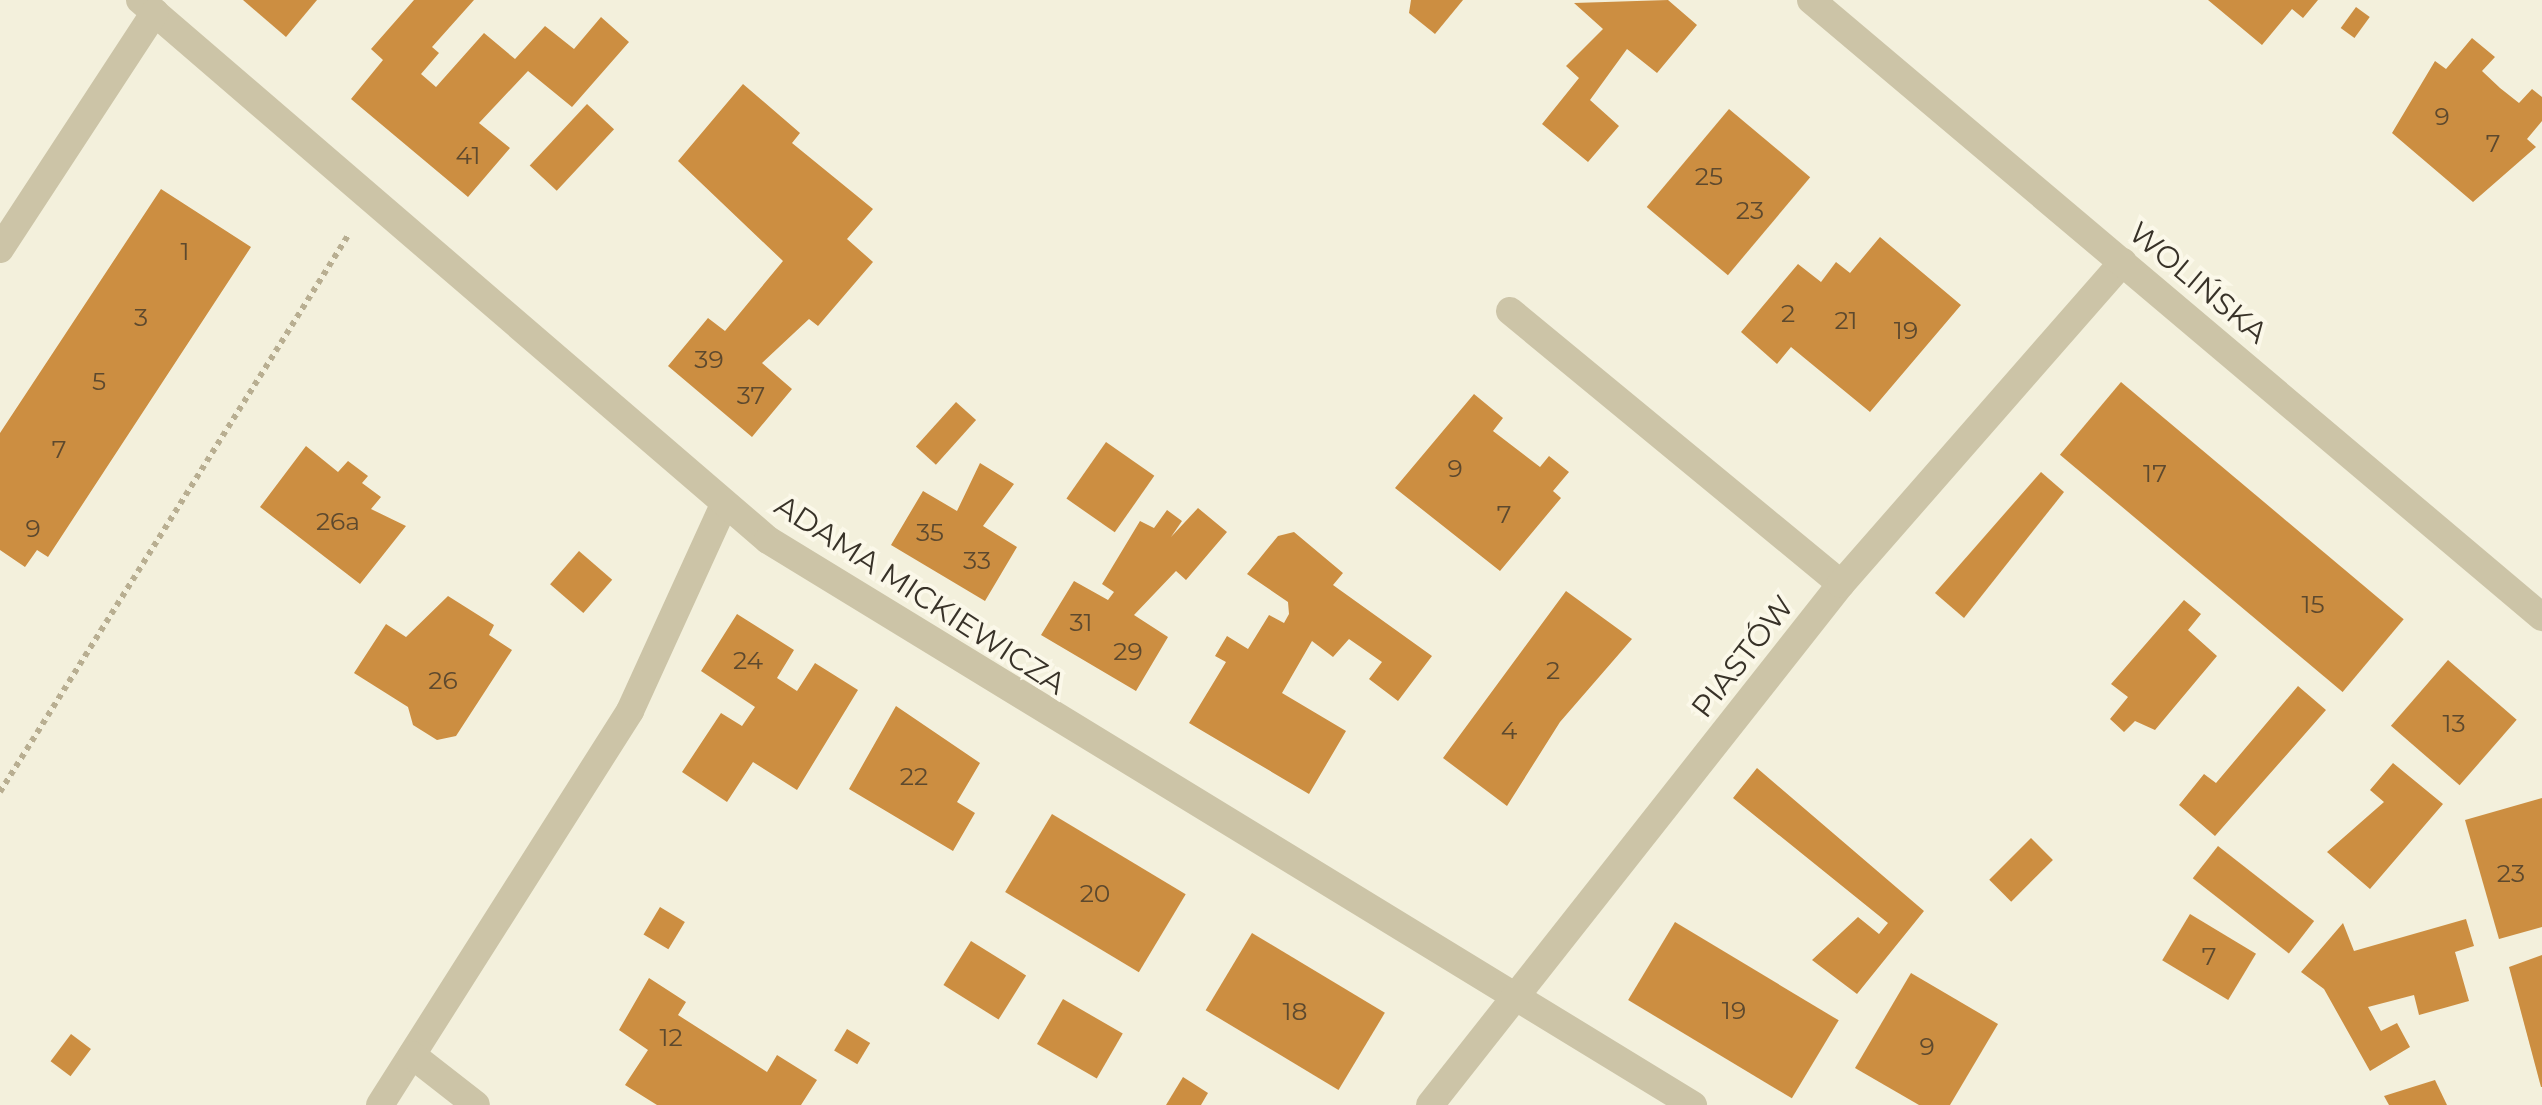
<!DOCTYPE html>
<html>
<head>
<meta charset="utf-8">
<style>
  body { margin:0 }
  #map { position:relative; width:2542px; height:1105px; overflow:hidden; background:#f3f0dc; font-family:Montserrat,sans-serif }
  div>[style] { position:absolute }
  .building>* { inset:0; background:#cc8e41; transform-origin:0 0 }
  .path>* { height:6px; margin-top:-3px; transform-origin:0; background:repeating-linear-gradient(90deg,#b8ae91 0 5px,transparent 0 10px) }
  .service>* { height:28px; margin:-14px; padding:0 14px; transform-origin:14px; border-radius:14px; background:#ccc4a7 }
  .minor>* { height:28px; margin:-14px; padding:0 14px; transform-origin:14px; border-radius:14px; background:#ccc4a7 }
  .tertiary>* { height:28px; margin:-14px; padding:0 14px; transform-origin:14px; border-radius:14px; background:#ccc4a7 }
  span { translate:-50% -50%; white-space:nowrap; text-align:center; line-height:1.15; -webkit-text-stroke:8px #fbf8e9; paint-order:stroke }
  .number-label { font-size:25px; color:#5d492e }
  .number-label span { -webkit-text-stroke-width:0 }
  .street-label { font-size:30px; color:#383228 }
</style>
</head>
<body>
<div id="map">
  <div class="building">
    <div style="clip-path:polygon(243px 0,317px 0,286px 37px)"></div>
    <div style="clip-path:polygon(414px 0,474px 0,432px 47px,439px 53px,421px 74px,436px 87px,484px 33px,515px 59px,545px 26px,574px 49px,601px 17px,629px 42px,572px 107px,528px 71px,479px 123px,510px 148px,468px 197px,351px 99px,383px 60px,371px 49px)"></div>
    <div style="clip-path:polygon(1411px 0,1463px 0,1435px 34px,1409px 13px)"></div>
    <div style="clip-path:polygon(1668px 0,1697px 25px,1657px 73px,1627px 49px,1590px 100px,1619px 126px,1588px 162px,1542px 124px,1579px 78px,1566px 66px,1603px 29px,1574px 3px)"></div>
    <div style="clip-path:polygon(2208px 0,2318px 0,2303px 18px,2292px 9px,2262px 45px)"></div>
    <div style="left:2356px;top:7px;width:17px;height:26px;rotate:36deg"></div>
    <div style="clip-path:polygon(2472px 38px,2495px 57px,2482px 71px,2500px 88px,2519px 103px,2532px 89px,2542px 97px,2542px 121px,2527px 139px,2536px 147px,2473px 202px,2392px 133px,2435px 61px,2446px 69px)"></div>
    <div style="clip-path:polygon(743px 84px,800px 133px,792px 143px,873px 209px,847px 239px,873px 262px,818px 326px,809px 319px,762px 363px,792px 389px,752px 437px,668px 366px,708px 318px,725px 331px,783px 261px,678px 161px)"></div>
    <div style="left:587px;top:104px;width:37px;height:84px;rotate:43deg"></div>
    <div style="left:1729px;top:109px;width:106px;height:128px;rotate:40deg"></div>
    <div style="clip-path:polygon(161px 189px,251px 247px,48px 557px,37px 550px,25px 567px,0 550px,0 433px)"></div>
    <div style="clip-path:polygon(1880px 237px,1961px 305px,1870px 412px,1791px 347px,1777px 364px,1741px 332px,1798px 264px,1821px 282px,1836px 262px,1850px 273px)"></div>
    <div style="left:2121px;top:382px;width:369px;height:95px;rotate:40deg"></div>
    <div style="clip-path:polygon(1474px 394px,1503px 418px,1493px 431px,1540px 467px,1549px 456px,1569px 472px,1553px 491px,1561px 498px,1500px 571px,1395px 488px)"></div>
    <div style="left:956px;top:402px;width:27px;height:60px;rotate:42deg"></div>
    <div style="left:1106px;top:442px;width:59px;height:69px;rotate:35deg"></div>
    <div style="clip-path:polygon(306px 446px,338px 472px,348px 461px,368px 476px,362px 483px,381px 497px,371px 509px,406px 526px,360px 584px,260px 507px)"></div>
    <div style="clip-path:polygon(980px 463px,1014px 484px,983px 526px,1017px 547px,985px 601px,891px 545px,923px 491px,957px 511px)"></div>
    <div style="clip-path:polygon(2041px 472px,2064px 492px,1964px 618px,1935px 593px)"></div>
    <div style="clip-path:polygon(1198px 508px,1227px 532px,1186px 580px,1176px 571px,1134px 615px,1168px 637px,1136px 691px,1041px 635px,1074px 581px,1108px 600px,1114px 592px,1102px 584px,1140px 521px,1154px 528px,1167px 510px,1182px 521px,1171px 537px)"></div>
    <div style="clip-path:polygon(1294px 532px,1343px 573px,1333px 585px,1432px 656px,1398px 701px,1369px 679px,1382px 662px,1349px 639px,1333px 657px,1312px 641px,1282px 693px,1346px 731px,1309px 794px,1189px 723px,1226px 662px,1215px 656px,1227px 636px,1248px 649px,1269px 615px,1284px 623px,1289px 614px,1288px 602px,1247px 574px,1278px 536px)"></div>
    <div style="left:579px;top:551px;width:44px;height:44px;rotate:41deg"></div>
    <div style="clip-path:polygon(1566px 591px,1632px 639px,1560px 722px,1507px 806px,1443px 758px)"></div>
    <div style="clip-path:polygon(448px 596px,494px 625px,489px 635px,512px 650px,456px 736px,437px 740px,413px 725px,408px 707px,354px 673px,386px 624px,406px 637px)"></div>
    <div style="clip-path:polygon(2184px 600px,2201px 614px,2188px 630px,2217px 656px,2155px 730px,2135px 721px,2124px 732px,2110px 719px,2128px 697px,2111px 684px)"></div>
    <div style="clip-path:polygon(737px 614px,794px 650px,777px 678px,797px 691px,815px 663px,858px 690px,797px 790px,753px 762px,727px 802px,682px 772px,721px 713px,742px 726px,755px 707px,701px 671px)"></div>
    <div style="left:2448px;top:660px;width:91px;height:87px;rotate:41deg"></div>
    <div style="clip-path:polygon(2298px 686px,2326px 710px,2215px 836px,2179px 805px,2204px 774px,2216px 783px)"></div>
    <div style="clip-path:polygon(896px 706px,980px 763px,957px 802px,975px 813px,953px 851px,849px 789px)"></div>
    <div style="clip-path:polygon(2393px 763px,2443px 804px,2370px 889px,2327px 852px,2384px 802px,2370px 790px)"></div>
    <div style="clip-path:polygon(1757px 768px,1924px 911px,1857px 994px,1812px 960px,1858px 917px,1879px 934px,1888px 923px,1733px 798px)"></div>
    <div style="clip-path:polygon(2542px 798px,2542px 927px,2499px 939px,2465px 820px)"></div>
    <div style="left:1052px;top:814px;width:156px;height:91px;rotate:31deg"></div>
    <div style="left:2031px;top:838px;width:31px;height:59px;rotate:45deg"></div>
    <div style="left:2218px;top:846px;width:122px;height:41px;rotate:38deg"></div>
    <div style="left:660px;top:907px;width:29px;height:32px;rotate:31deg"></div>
    <div style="left:2190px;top:914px;width:77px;height:54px;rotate:31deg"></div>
    <div style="clip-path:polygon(2466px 919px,2474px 946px,2455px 952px,2469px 1001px,2419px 1015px,2414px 995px,2368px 1007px,2381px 1031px,2397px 1023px,2410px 1047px,2370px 1071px,2324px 989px,2301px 972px,2343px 923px,2354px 951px)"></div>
    <div style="left:1675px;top:922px;width:191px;height:91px;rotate:31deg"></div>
    <div style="left:1252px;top:933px;width:155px;height:90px;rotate:31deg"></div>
    <div style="left:971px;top:941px;width:65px;height:52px;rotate:32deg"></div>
    <div style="clip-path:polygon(2542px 955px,2542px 1087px,2541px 1087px,2509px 967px)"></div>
    <div style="clip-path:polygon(1911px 973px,1998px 1024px,1950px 1105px,1919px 1105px,1855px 1068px)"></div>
    <div style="clip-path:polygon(649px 978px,686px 1002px,678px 1015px,767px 1072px,777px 1055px,817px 1080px,801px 1105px,657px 1105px,625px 1085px,648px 1050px,619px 1030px)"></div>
    <div style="left:1063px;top:999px;width:69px;height:52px;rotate:30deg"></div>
    <div style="left:847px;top:1029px;width:27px;height:25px;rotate:31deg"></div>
    <div style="left:71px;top:1034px;width:25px;height:34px;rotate:37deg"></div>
    <div style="clip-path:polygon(1183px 1077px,1208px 1093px,1201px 1105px,1166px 1105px)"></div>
    <div style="clip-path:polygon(2435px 1080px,2447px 1105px,2389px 1105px,2384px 1096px)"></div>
  </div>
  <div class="path">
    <div style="left:0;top:792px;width:658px;rotate:-57.98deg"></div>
  </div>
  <div class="service">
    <div style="left:380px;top:1105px;width:467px;rotate:-57.6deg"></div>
    <div style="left:630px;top:711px;width:226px;rotate:-65.5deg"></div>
  </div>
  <div class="minor">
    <div style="left:140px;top:0;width:828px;rotate:40.69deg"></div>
    <div style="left:768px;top:540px;width:1084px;rotate:31.42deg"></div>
    <div style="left:0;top:249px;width:283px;rotate:-56.8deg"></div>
    <div style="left:1510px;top:311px;width:429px;rotate:39.5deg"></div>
    <div style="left:412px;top:1055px;width:81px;rotate:38deg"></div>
    <div style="left:1430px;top:1105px;width:664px;rotate:-51.73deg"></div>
    <div style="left:1841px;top:584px;width:428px;rotate:-48.8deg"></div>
  </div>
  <div class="tertiary">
    <div style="left:1811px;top:0;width:957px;rotate:40.17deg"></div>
  </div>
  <div class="number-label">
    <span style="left:2442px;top:116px">9</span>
    <span style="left:2493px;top:143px">7</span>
    <span style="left:468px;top:155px">41</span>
    <span style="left:1709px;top:176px">25</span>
    <span style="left:1750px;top:210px">23</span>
    <span style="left:185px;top:251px">1</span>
    <span style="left:1788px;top:313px">2</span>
    <span style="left:141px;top:317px">3</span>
    <span style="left:1846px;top:320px">21</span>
    <span style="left:1906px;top:330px">19</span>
    <span style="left:709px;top:359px">39</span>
    <span style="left:99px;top:381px">5</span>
    <span style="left:751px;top:395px">37</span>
    <span style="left:59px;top:449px">7</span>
    <span style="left:1455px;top:468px">9</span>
    <span style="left:2155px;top:473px">17</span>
    <span style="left:1504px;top:514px">7</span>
    <span style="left:338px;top:521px">26a</span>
    <span style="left:33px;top:528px">9</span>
    <span style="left:930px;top:532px">35</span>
    <span style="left:977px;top:560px">33</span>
    <span style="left:2313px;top:604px">15</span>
    <span style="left:1081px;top:622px">31</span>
    <span style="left:1128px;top:651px">29</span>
    <span style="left:748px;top:660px">24</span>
    <span style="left:1553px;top:670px">2</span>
    <span style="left:443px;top:680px">26</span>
    <span style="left:2454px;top:723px">13</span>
    <span style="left:1509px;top:730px">4</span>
    <span style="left:914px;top:776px">22</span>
    <span style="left:2511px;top:873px">23</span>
    <span style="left:1095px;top:893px">20</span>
    <span style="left:2209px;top:956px">7</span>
    <span style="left:1734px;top:1010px">19</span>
    <span style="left:1295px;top:1011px">18</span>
    <span style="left:671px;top:1037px">12</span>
    <span style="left:1927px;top:1046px">9</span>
  </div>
  <div class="street-label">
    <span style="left:2198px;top:283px;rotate:40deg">WOLIŃSKA</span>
    <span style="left:920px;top:595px;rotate:33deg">ADAMA MICKIEWICZA</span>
    <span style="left:1743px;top:657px;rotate:-52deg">PIASTÓW</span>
  </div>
</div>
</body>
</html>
